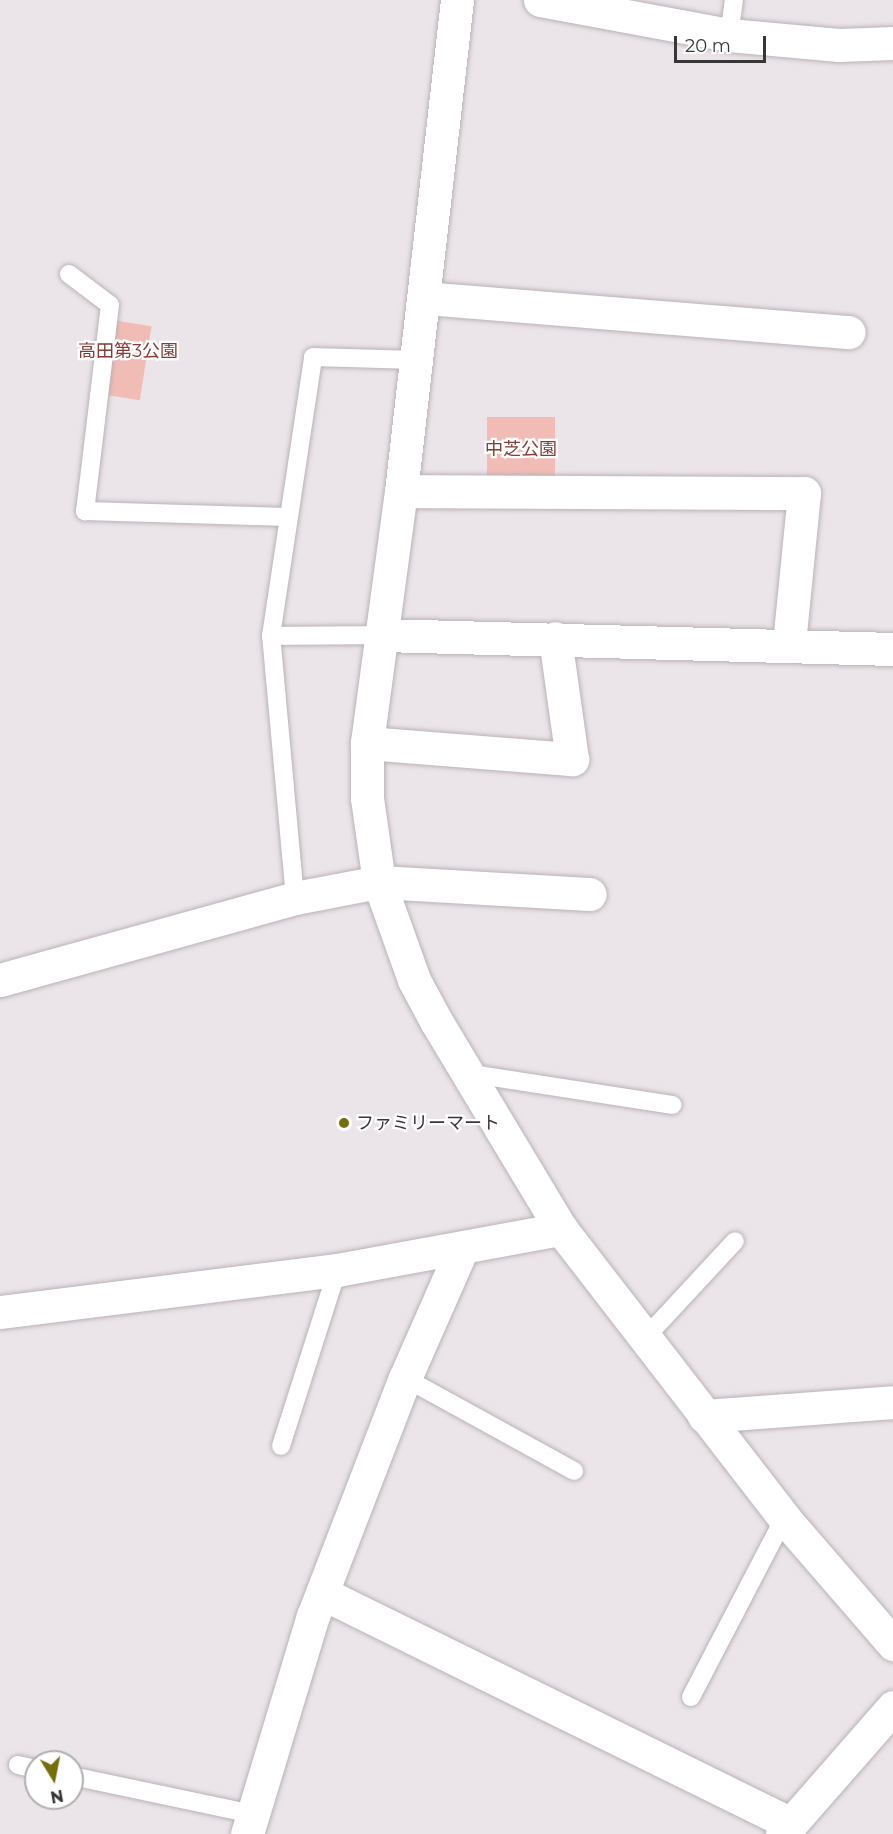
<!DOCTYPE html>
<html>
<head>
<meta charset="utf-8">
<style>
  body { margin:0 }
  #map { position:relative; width:893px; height:1834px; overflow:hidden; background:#ebe4e9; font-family:Montserrat,"Noto Sans JP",sans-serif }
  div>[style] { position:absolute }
  .green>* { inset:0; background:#f2bcb6; transform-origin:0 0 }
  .roads { filter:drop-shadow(0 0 2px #b9b2b7) drop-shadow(0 0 2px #b9b2b7) }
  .service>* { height:18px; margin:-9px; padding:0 9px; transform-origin:9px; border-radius:9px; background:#fff }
  .minor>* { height:33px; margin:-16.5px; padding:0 16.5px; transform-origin:16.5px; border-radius:16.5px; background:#fff }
  .tertiary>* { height:33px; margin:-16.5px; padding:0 16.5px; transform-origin:16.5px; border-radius:16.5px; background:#fff }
  .dots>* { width:16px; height:16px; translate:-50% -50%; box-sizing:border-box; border:3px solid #fff; border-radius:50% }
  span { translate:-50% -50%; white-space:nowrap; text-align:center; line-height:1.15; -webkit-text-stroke:4.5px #fff; paint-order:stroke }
  .park-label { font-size:18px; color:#823d37 }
  .poi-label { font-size:18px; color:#393638 }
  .left { translate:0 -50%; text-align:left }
  .north { position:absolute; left:24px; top:1750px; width:60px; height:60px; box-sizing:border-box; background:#fff; border:2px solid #b0afaf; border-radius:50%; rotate:170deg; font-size:16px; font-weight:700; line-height:24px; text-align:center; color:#393638 }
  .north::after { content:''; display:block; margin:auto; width:21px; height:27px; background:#746e0c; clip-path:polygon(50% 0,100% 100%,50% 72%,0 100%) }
  .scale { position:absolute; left:674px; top:36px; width:92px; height:27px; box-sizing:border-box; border:3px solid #393638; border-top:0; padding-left:8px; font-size:18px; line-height:21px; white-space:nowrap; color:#393638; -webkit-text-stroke:4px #fff; paint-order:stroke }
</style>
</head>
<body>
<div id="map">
  <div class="green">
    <div style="left:112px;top:320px;width:40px;height:75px;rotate:9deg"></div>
    <div style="left:555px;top:417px;width:62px;height:68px;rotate:90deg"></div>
  </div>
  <div class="roads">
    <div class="service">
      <div style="left:729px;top:35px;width:35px;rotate:-82deg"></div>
      <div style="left:69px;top:274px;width:51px;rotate:37.1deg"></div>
      <div style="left:110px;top:305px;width:208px;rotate:96.9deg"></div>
      <div style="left:85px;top:511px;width:202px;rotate:1.7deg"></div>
      <div style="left:271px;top:636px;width:111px;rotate:-0.5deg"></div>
      <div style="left:295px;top:898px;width:263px;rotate:-95.2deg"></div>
      <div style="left:271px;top:636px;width:282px;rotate:-81.4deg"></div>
      <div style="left:313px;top:357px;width:103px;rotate:1.7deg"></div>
      <div style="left:466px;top:1073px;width:209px;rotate:8.8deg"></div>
      <div style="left:645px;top:1338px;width:132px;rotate:-47.1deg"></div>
      <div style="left:405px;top:1378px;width:193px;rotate:28.8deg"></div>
      <div style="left:281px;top:1446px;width:185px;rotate:-72.3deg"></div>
      <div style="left:691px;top:1697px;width:202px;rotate:-62.5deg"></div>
      <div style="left:18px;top:1765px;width:18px;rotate:13deg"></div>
      <div style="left:72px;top:1776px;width:185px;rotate:11.9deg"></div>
    </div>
    <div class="minor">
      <div style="left:424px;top:298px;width:426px;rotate:4.6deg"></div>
      <div style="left:401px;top:491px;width:403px;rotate:0.3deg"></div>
      <div style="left:804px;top:493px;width:152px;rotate:95.7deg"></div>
      <div style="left:382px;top:635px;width:511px;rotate:1.57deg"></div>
      <div style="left:367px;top:743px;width:206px;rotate:4.5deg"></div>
      <div style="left:572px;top:759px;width:122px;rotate:-98deg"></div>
      <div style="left:379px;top:882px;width:211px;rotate:3.3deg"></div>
      <div style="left:0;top:1312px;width:340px;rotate:-7.1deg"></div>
      <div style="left:337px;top:1270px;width:228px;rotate:-10.4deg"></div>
      <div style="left:704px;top:1416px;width:190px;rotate:-4.2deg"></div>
      <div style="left:322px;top:1593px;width:523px;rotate:26.22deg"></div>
      <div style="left:247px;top:1834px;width:228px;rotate:-73.2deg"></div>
      <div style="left:313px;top:1616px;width:255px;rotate:-68.9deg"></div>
      <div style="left:405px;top:1378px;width:141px;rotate:-66.2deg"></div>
      <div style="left:782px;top:1834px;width:169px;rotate:-48.8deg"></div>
    </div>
    <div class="tertiary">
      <div style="left:457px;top:0;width:494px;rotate:96.5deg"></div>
      <div style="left:401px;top:491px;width:254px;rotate:97.7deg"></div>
      <div style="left:367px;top:743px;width:55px;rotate:90deg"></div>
      <div style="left:367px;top:798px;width:85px;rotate:81.9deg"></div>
      <div style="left:379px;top:882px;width:104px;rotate:70.3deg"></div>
      <div style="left:414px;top:980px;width:47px;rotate:61.8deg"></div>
      <div style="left:436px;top:1021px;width:243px;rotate:59deg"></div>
      <div style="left:561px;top:1229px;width:365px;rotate:52.3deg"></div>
      <div style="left:784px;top:1518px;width:167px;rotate:49.1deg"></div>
      <div style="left:540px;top:0;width:192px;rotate:10.5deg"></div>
      <div style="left:729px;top:35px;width:110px;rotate:5.2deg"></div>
      <div style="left:839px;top:45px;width:54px;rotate:-2.1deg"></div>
      <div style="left:0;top:980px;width:306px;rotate:-15.5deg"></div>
      <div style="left:295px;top:898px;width:86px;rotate:-10.8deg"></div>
    </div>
  </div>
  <div class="dots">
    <div style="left:344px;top:1123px;background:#746e0c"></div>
  </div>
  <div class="park-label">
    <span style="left:128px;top:351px">高田第3公園</span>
    <span style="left:521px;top:449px">中芝公園</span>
  </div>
  <div class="poi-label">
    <span class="left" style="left:356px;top:1123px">ファミリーマート</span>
  </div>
  <div class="north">N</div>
  <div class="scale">20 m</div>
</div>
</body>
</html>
